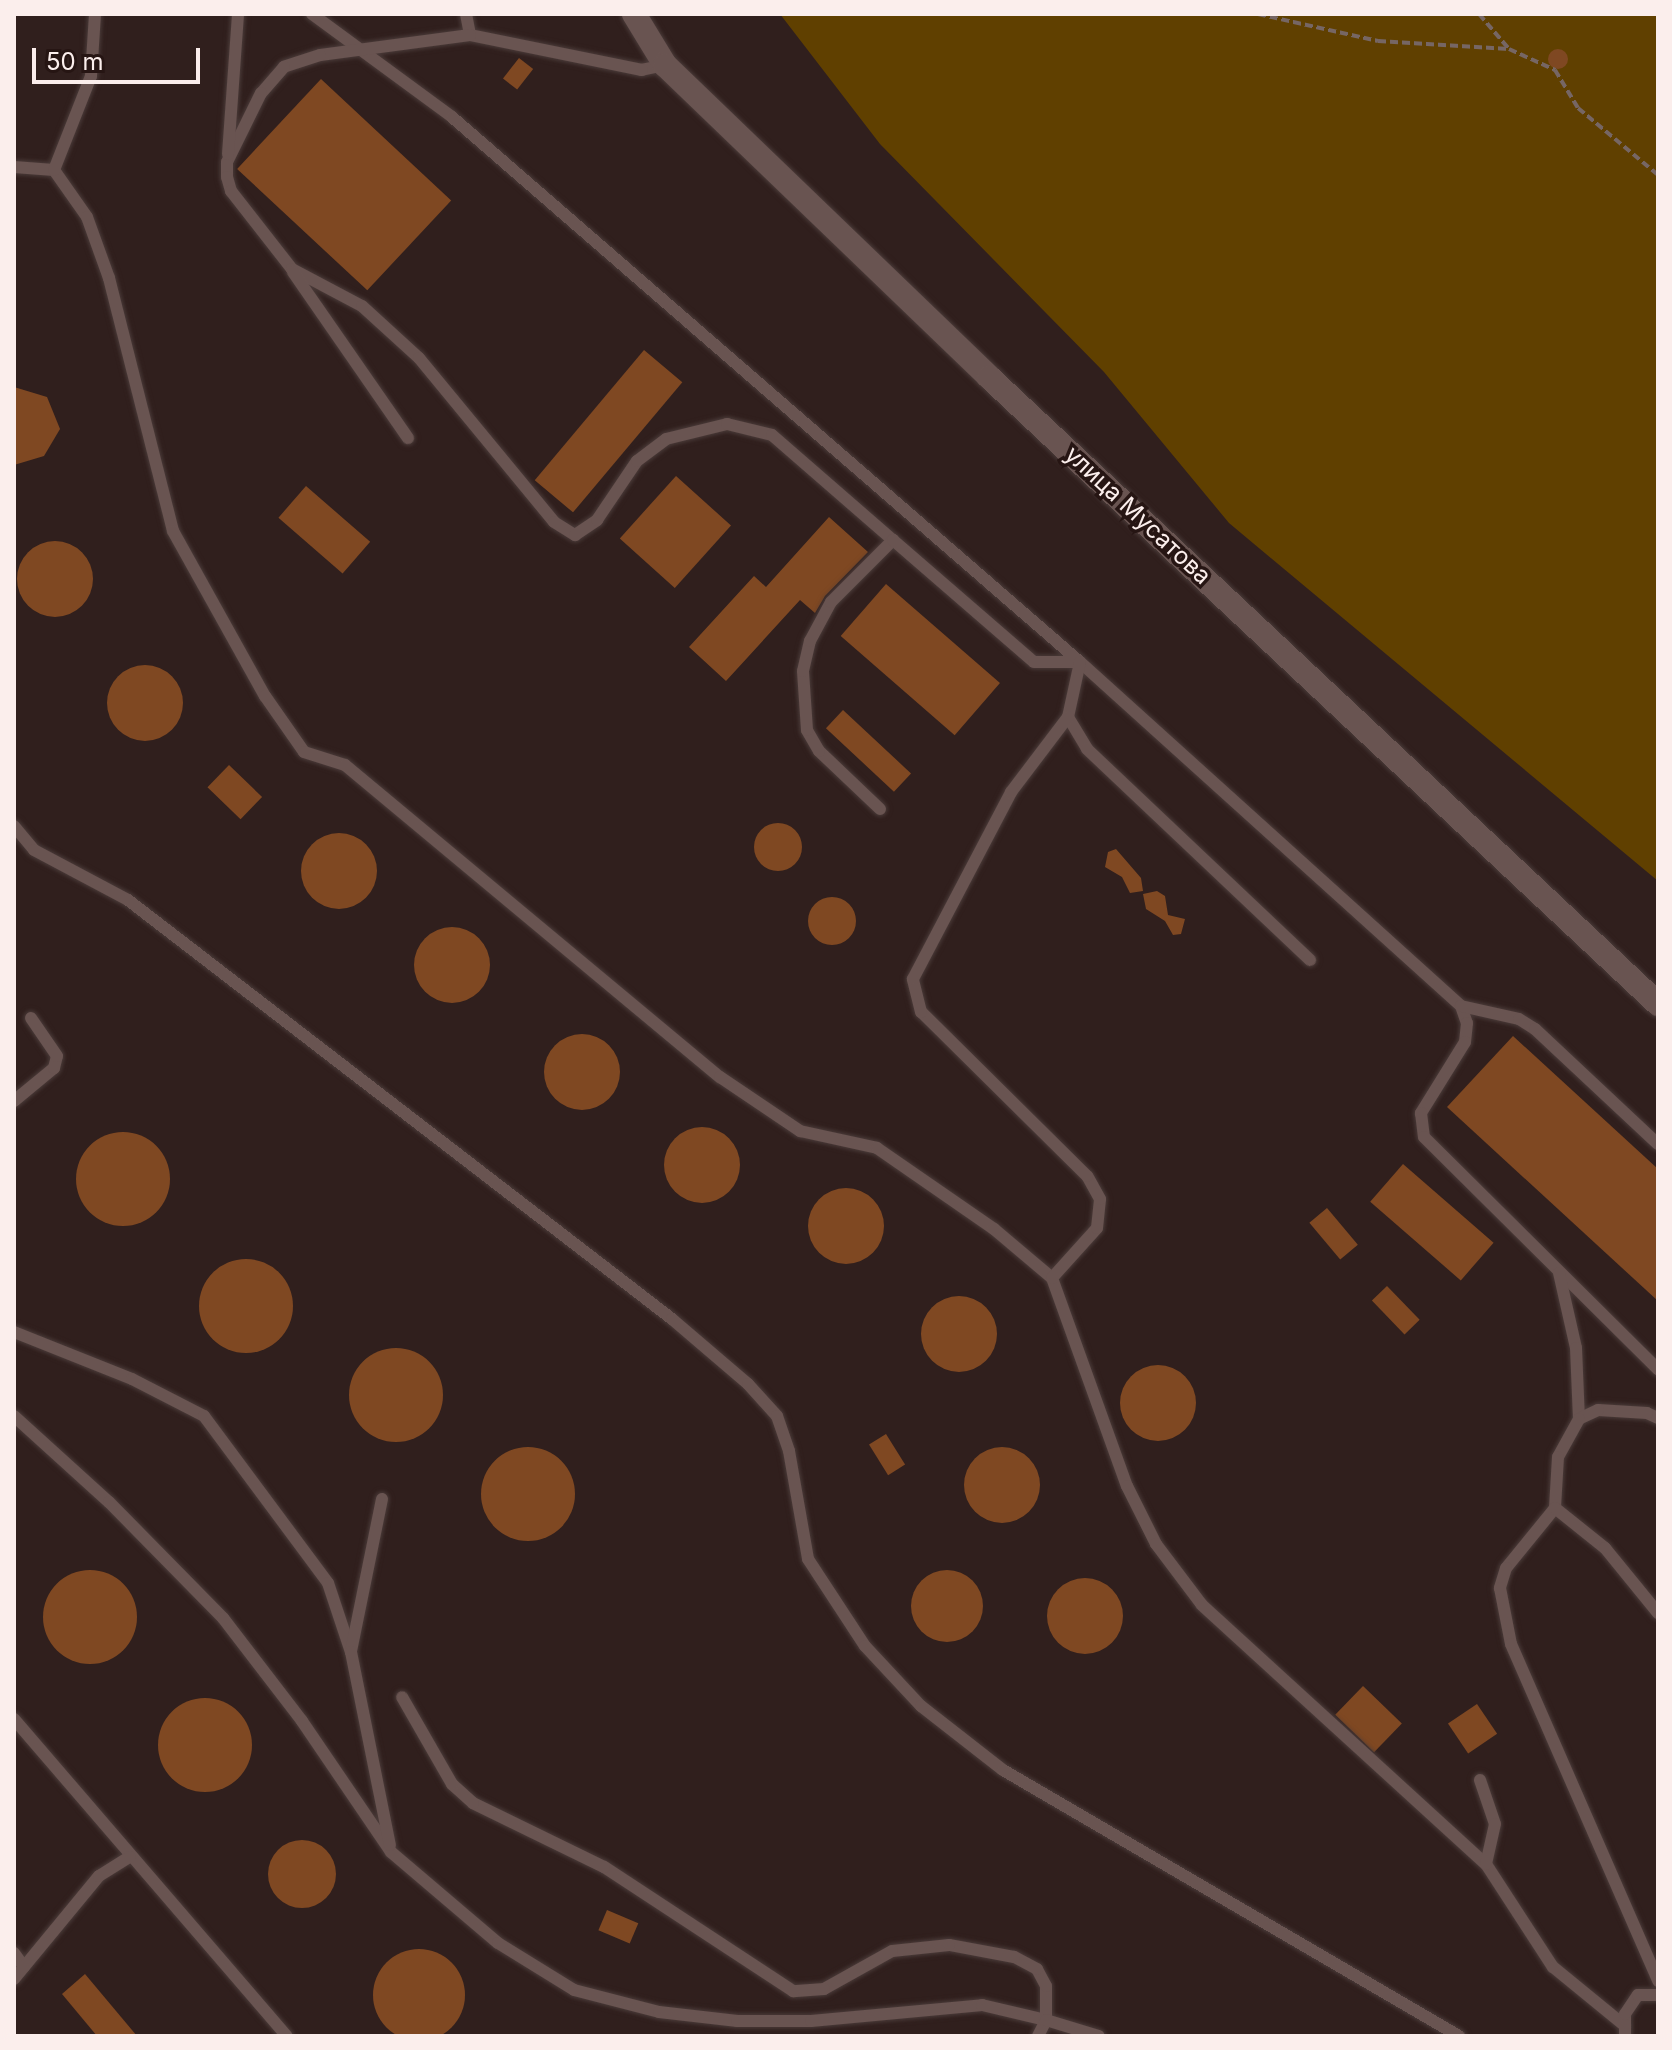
<!DOCTYPE html>
<html>
<head>
<meta charset="utf-8">
<style>
  body { margin:0 }
  #map { position:relative; width:1672px; height:2050px; overflow:hidden; background:#301f1d; font-family:Inter,sans-serif }
  div>[style] { position:absolute }
  .green>* { inset:0; background:#604000 }
  .building>* { inset:0; background:#7f4822; transform-origin:0 0 }
  .round { border-radius:50% }
  .path>* { height:4px; margin-top:-2px; transform-origin:0; background:repeating-linear-gradient(90deg,#766664 0 8px,transparent 0 12px) }
  .roads { filter:drop-shadow(0 0 2px #4a3b39) drop-shadow(0 0 2px #4a3b39) }
  .lane>* { height:12px; margin:-6px; padding:0 6px; transform-origin:6px; border-radius:6px; background:#695451 }
  .street>* { height:24px; margin:-12px; padding:0 12px; transform-origin:12px; border-radius:12px; background:#695451 }
  span { translate:-50% -50%; white-space:nowrap; text-align:center; line-height:1.15; -webkit-text-stroke:7px #261513; paint-order:stroke }
  .street-label { font-size:24px; color:#fbeeec }
  .frame { position:absolute; inset:0; border:16px solid #fbeeec; pointer-events:none }
  .scale { position:absolute; left:32px; top:48px; width:168px; height:36px; box-sizing:border-box; border:4px solid #fbeeec; border-top:0; padding-left:10px; font-size:24px; line-height:28px; white-space:nowrap; color:#fbeeec; -webkit-text-stroke:6px #261513; paint-order:stroke }
</style>
</head>
<body>
<div id="map">
  <div class="green">
    <div style="clip-path:polygon(780px 14px,1658px 14px,1658px 881px,1229px 523px,1104px 372px,880px 144px)"></div>
  </div>
  <div class="building">
    <div class="round" style="left:1548px;top:49px;width:20px;height:20px"></div>
    <div style="left:519px;top:58px;width:18px;height:26px;rotate:38deg"></div>
    <div style="left:321px;top:79px;width:178px;height:123px;rotate:43deg"></div>
    <div style="left:644px;top:350px;width:50px;height:170px;rotate:40deg"></div>
    <div style="clip-path:polygon(14px 387px,47px 397px,60px 429px,44px 456px,14px 465px)"></div>
    <div style="left:676px;top:476px;width:74px;height:84px;rotate:42deg"></div>
    <div style="left:306px;top:486px;width:85px;height:42px;rotate:41deg"></div>
    <div style="clip-path:polygon(829px 517px,868px 552px,825px 596px,815px 613px,800px 600px,726px 681px,689px 647px,754px 576px,766px 587px)"></div>
    <div class="round" style="left:17px;top:541px;width:76px;height:76px"></div>
    <div style="left:886px;top:584px;width:151px;height:69px;rotate:41deg"></div>
    <div class="round" style="left:107px;top:665px;width:76px;height:76px"></div>
    <div style="left:843px;top:710px;width:93px;height:25px;rotate:43deg"></div>
    <div style="left:229px;top:765px;width:46px;height:31px;rotate:44deg"></div>
    <div class="round" style="left:754px;top:823px;width:48px;height:48px"></div>
    <div class="round" style="left:301px;top:833px;width:76px;height:76px"></div>
    <div style="clip-path:polygon(1116px 849px,1141px 878px,1143px 891px,1130px 893px,1122px 877px,1105px 867px,1108px 852px)"></div>
    <div style="clip-path:polygon(1157px 891px,1165px 896px,1168px 915px,1185px 919px,1181px 934px,1173px 935px,1165px 921px,1146px 909px,1143px 894px)"></div>
    <div class="round" style="left:808px;top:897px;width:48px;height:48px"></div>
    <div class="round" style="left:414px;top:927px;width:76px;height:76px"></div>
    <div class="round" style="left:544px;top:1034px;width:76px;height:76px"></div>
    <div style="clip-path:polygon(1513px 1036px,1658px 1169px,1658px 1301px,1447px 1107px)"></div>
    <div class="round" style="left:664px;top:1127px;width:76px;height:76px"></div>
    <div class="round" style="left:76px;top:1132px;width:94px;height:94px"></div>
    <div style="left:1403px;top:1164px;width:120px;height:50px;rotate:41deg"></div>
    <div class="round" style="left:808px;top:1188px;width:76px;height:76px"></div>
    <div style="left:1327px;top:1208px;width:48px;height:23px;rotate:50deg"></div>
    <div class="round" style="left:199px;top:1259px;width:94px;height:94px"></div>
    <div style="left:1387px;top:1286px;width:47px;height:21px;rotate:46deg"></div>
    <div class="round" style="left:921px;top:1296px;width:76px;height:76px"></div>
    <div class="round" style="left:349px;top:1348px;width:94px;height:94px"></div>
    <div class="round" style="left:1120px;top:1365px;width:76px;height:76px"></div>
    <div style="left:886px;top:1434px;width:36px;height:20px;rotate:58deg"></div>
    <div class="round" style="left:964px;top:1447px;width:76px;height:76px"></div>
    <div class="round" style="left:481px;top:1447px;width:94px;height:94px"></div>
    <div class="round" style="left:911px;top:1570px;width:72px;height:72px"></div>
    <div class="round" style="left:43px;top:1570px;width:94px;height:94px"></div>
    <div class="round" style="left:1047px;top:1578px;width:76px;height:76px"></div>
    <div style="left:1363px;top:1686px;width:54px;height:40px;rotate:44deg"></div>
    <div class="round" style="left:158px;top:1698px;width:94px;height:94px"></div>
    <div style="left:1477px;top:1704px;width:36px;height:35px;rotate:56deg"></div>
    <div class="round" style="left:268px;top:1840px;width:68px;height:68px"></div>
    <div style="left:607px;top:1910px;width:34px;height:22px;rotate:23deg"></div>
    <div class="round" style="left:373px;top:1949px;width:92px;height:92px"></div>
    <div style="clip-path:polygon(85px 1974px,137px 2036px,97px 2036px,62px 1994px)"></div>
  </div>
  <div class="path">
    <div style="left:1258px;top:14px;width:123px;rotate:12.7deg"></div>
    <div style="left:1378px;top:41px;width:131px;rotate:3.5deg"></div>
    <div style="left:1509px;top:49px;width:51px;rotate:24.5deg"></div>
    <div style="left:1555px;top:70px;width:44px;rotate:58.8deg"></div>
    <div style="left:1578px;top:108px;width:104px;rotate:39.9deg"></div>
    <div style="left:1479px;top:14px;width:46px;rotate:49.4deg"></div>
  </div>
  <div class="roads">
    <div class="lane">
      <div style="left:312px;top:14px;width:174px;rotate:36.3deg"></div>
      <div style="left:452px;top:117px;width:832px;rotate:40.95deg"></div>
      <div style="left:1080px;top:662px;width:513px;rotate:42.08deg"></div>
      <div style="left:1461px;top:1006px;width:18px;rotate:71deg"></div>
      <div style="left:1467px;top:1023px;width:19px;rotate:96deg"></div>
      <div style="left:1465px;top:1042px;width:84px;rotate:121.8deg"></div>
      <div style="left:1421px;top:1113px;width:24px;rotate:83deg"></div>
      <div style="left:1424px;top:1137px;width:330px;rotate:44.8deg"></div>
      <div style="left:466px;top:14px;width:21px;rotate:79deg"></div>
      <div style="left:665px;top:65px;width:24px;rotate:168deg"></div>
      <div style="left:642px;top:70px;width:176px;rotate:-168.5deg"></div>
      <div style="left:470px;top:35px;width:151px;rotate:172.4deg"></div>
      <div style="left:320px;top:55px;width:38px;rotate:162deg"></div>
      <div style="left:284px;top:67px;width:35px;rotate:131deg"></div>
      <div style="left:261px;top:93px;width:77px;rotate:116.2deg"></div>
      <div style="left:227px;top:162px;width:15px;rotate:90deg"></div>
      <div style="left:227px;top:177px;width:15px;rotate:74deg"></div>
      <div style="left:231px;top:191px;width:99px;rotate:52deg"></div>
      <div style="left:292px;top:269px;width:79px;rotate:27.9deg"></div>
      <div style="left:362px;top:306px;width:77px;rotate:42.4deg"></div>
      <div style="left:419px;top:358px;width:212px;rotate:50.5deg"></div>
      <div style="left:554px;top:522px;width:25px;rotate:32deg"></div>
      <div style="left:575px;top:535px;width:27px;rotate:-34deg"></div>
      <div style="left:597px;top:520px;width:71px;rotate:-55.9deg"></div>
      <div style="left:637px;top:461px;width:36px;rotate:-37deg"></div>
      <div style="left:666px;top:439px;width:63px;rotate:-13.8deg"></div>
      <div style="left:727px;top:424px;width:46px;rotate:13.7deg"></div>
      <div style="left:772px;top:435px;width:160px;rotate:41deg"></div>
      <div style="left:228px;top:154px;width:140px;rotate:-85.9deg"></div>
      <div style="left:14px;top:167px;width:40px;rotate:4.3deg"></div>
      <div style="left:54px;top:170px;width:57px;rotate:54.9deg"></div>
      <div style="left:87px;top:217px;width:65px;rotate:70.2deg"></div>
      <div style="left:109px;top:278px;width:261px;rotate:75.8deg"></div>
      <div style="left:173px;top:531px;width:189px;rotate:60.9deg"></div>
      <div style="left:265px;top:696px;width:68px;rotate:55.1deg"></div>
      <div style="left:304px;top:752px;width:43px;rotate:17.6deg"></div>
      <div style="left:345px;top:765px;width:488px;rotate:39.8deg"></div>
      <div style="left:720px;top:1077px;width:97px;rotate:34deg"></div>
      <div style="left:800px;top:1131px;width:79px;rotate:12.4deg"></div>
      <div style="left:877px;top:1148px;width:142px;rotate:34.7deg"></div>
      <div style="left:994px;top:1229px;width:76px;rotate:40.2deg"></div>
      <div style="left:1052px;top:1278px;width:221px;rotate:70.2deg"></div>
      <div style="left:1127px;top:1486px;width:65px;rotate:63.4deg"></div>
      <div style="left:1156px;top:1544px;width:76px;rotate:53deg"></div>
      <div style="left:1202px;top:1605px;width:384px;rotate:42.4deg"></div>
      <div style="left:1486px;top:1864px;width:123px;rotate:57deg"></div>
      <div style="left:1553px;top:1967px;width:93px;rotate:39.3deg"></div>
      <div style="left:54px;top:170px;width:101px;rotate:-68.5deg"></div>
      <div style="left:91px;top:76px;width:62px;rotate:-86.3deg"></div>
      <div style="left:293px;top:272px;width:202px;rotate:55.3deg"></div>
      <div style="left:880px;top:809px;width:84px;rotate:-136.4deg"></div>
      <div style="left:819px;top:751px;width:24px;rotate:-120deg"></div>
      <div style="left:807px;top:730px;width:59px;rotate:-93.9deg"></div>
      <div style="left:803px;top:671px;width:31px;rotate:-77deg"></div>
      <div style="left:810px;top:641px;width:44px;rotate:-61.7deg"></div>
      <div style="left:831px;top:602px;width:88px;rotate:-45deg"></div>
      <div style="left:893px;top:540px;width:186px;rotate:40.9deg"></div>
      <div style="left:1034px;top:662px;width:46px"></div>
      <div style="left:1080px;top:662px;width:56px;rotate:102.3deg"></div>
      <div style="left:1068px;top:717px;width:37px;rotate:59deg"></div>
      <div style="left:1087px;top:749px;width:307px;rotate:43.4deg"></div>
      <div style="left:14px;top:826px;width:31px;rotate:50deg"></div>
      <div style="left:34px;top:850px;width:106px;rotate:28deg"></div>
      <div style="left:128px;top:900px;width:687px;rotate:37.6deg"></div>
      <div style="left:672px;top:1319px;width:100px;rotate:40.5deg"></div>
      <div style="left:748px;top:1384px;width:43px;rotate:47.8deg"></div>
      <div style="left:777px;top:1416px;width:37px;rotate:71deg"></div>
      <div style="left:789px;top:1451px;width:110px;rotate:80deg"></div>
      <div style="left:808px;top:1559px;width:104px;rotate:56.8deg"></div>
      <div style="left:865px;top:1646px;width:82px;rotate:47deg"></div>
      <div style="left:921px;top:1706px;width:104px;rotate:38deg"></div>
      <div style="left:1003px;top:1770px;width:528px;rotate:30.26deg"></div>
      <div style="left:1461px;top:1006px;width:59px;rotate:12.6deg"></div>
      <div style="left:1519px;top:1019px;width:19px;rotate:32deg"></div>
      <div style="left:1535px;top:1029px;width:168px;rotate:43.1deg"></div>
      <div style="left:14px;top:1101px;width:52px;rotate:-39.5deg"></div>
      <div style="left:54px;top:1068px;width:12px;rotate:-76deg"></div>
      <div style="left:57px;top:1056px;width:46px;rotate:-124.4deg"></div>
      <div style="left:1559px;top:1273px;width:77px;rotate:77.2deg"></div>
      <div style="left:1576px;top:1348px;width:71px;rotate:87.6deg"></div>
      <div style="left:1052px;top:1278px;width:67px;rotate:-48deg"></div>
      <div style="left:1097px;top:1228px;width:29px;rotate:-84deg"></div>
      <div style="left:1100px;top:1199px;width:26px;rotate:-119deg"></div>
      <div style="left:1087px;top:1176px;width:233px;rotate:-135.3deg"></div>
      <div style="left:921px;top:1012px;width:34px;rotate:-104deg"></div>
      <div style="left:913px;top:979px;width:211px;rotate:-62.3deg"></div>
      <div style="left:1011px;top:792px;width:94px;rotate:-52.8deg"></div>
      <div style="left:14px;top:1332px;width:127px;rotate:21.7deg"></div>
      <div style="left:132px;top:1379px;width:81px;rotate:27.2deg"></div>
      <div style="left:204px;top:1416px;width:208px;rotate:53.4deg"></div>
      <div style="left:328px;top:1583px;width:73px;rotate:71.6deg"></div>
      <div style="left:14px;top:1416px;width:128px;rotate:42.2deg"></div>
      <div style="left:109px;top:1502px;width:163px;rotate:45.5deg"></div>
      <div style="left:223px;top:1618px;width:130px;rotate:52.5deg"></div>
      <div style="left:302px;top:1721px;width:158px;rotate:55.8deg"></div>
      <div style="left:391px;top:1852px;width:140px;rotate:40.4deg"></div>
      <div style="left:498px;top:1943px;width:89px;rotate:31.7deg"></div>
      <div style="left:574px;top:1990px;width:88px;rotate:14.5deg"></div>
      <div style="left:659px;top:2012px;width:79px;rotate:6.6deg"></div>
      <div style="left:737px;top:2021px;width:74px"></div>
      <div style="left:811px;top:2021px;width:172px;rotate:-5.3deg"></div>
      <div style="left:982px;top:2005px;width:66px;rotate:13.2deg"></div>
      <div style="left:1046px;top:2020px;width:34px;rotate:-90deg"></div>
      <div style="left:1046px;top:1986px;width:19px;rotate:-118deg"></div>
      <div style="left:1037px;top:1969px;width:26px;rotate:-152deg"></div>
      <div style="left:1014px;top:1957px;width:66px;rotate:-169.5deg"></div>
      <div style="left:949px;top:1945px;width:57px;rotate:174deg"></div>
      <div style="left:892px;top:1951px;width:78px;rotate:150.8deg"></div>
      <div style="left:824px;top:1989px;width:31px;rotate:176deg"></div>
      <div style="left:793px;top:1991px;width:226px;rotate:-146.7deg"></div>
      <div style="left:604px;top:1867px;width:146px;rotate:-154deg"></div>
      <div style="left:473px;top:1803px;width:28px;rotate:-138deg"></div>
      <div style="left:452px;top:1784px;width:100px;rotate:-119.9deg"></div>
      <div style="left:1658px;top:1418px;width:12px;rotate:-156deg"></div>
      <div style="left:1647px;top:1413px;width:49px;rotate:-176.5deg"></div>
      <div style="left:1598px;top:1410px;width:21px;rotate:155deg"></div>
      <div style="left:1579px;top:1419px;width:43px;rotate:118.9deg"></div>
      <div style="left:1558px;top:1457px;width:51px;rotate:93.4deg"></div>
      <div style="left:1555px;top:1508px;width:77px;rotate:129.2deg"></div>
      <div style="left:1506px;top:1568px;width:21px;rotate:107deg"></div>
      <div style="left:1500px;top:1588px;width:57px;rotate:78.9deg"></div>
      <div style="left:1511px;top:1644px;width:368px;rotate:66.4deg"></div>
      <div style="left:382px;top:1499px;width:156px;rotate:101.5deg"></div>
      <div style="left:351px;top:1652px;width:197px;rotate:78.6deg"></div>
      <div style="left:1555px;top:1508px;width:64px;rotate:38.7deg"></div>
      <div style="left:1605px;top:1548px;width:84px;rotate:50.8deg"></div>
      <div style="left:14px;top:1719px;width:418px;rotate:49.3deg"></div>
      <div style="left:1480px;top:1780px;width:46px;rotate:71.2deg"></div>
      <div style="left:1495px;top:1824px;width:41px;rotate:102.7deg"></div>
      <div style="left:14px;top:1953px;width:17px;rotate:54deg"></div>
      <div style="left:14px;top:1979px;width:134px;rotate:-50.5deg"></div>
      <div style="left:99px;top:1876px;width:36px;rotate:-32deg"></div>
      <div style="left:1038px;top:2036px;width:18px;rotate:-63deg"></div>
      <div style="left:1046px;top:2020px;width:55px;rotate:16.8deg"></div>
      <div style="left:1625px;top:2036px;width:22px;rotate:-90deg"></div>
      <div style="left:1625px;top:2014px;width:23px;rotate:-56deg"></div>
      <div style="left:1638px;top:1995px;width:20px"></div>
    </div>
    <div class="street">
      <div style="left:634px;top:14px;width:60px;rotate:58.7deg"></div>
      <div style="left:665px;top:65px;width:450px;rotate:43.9deg"></div>
      <div style="left:989px;top:377px;width:917px;rotate:43.14deg"></div>
    </div>
  </div>
  <div class="street-label">
    <span style="left:1138px;top:515px;rotate:43deg">улица Мусатова</span>
  </div>
  <div class="frame"></div>
  <div class="scale">50 m</div>
</div>
</body>
</html>
